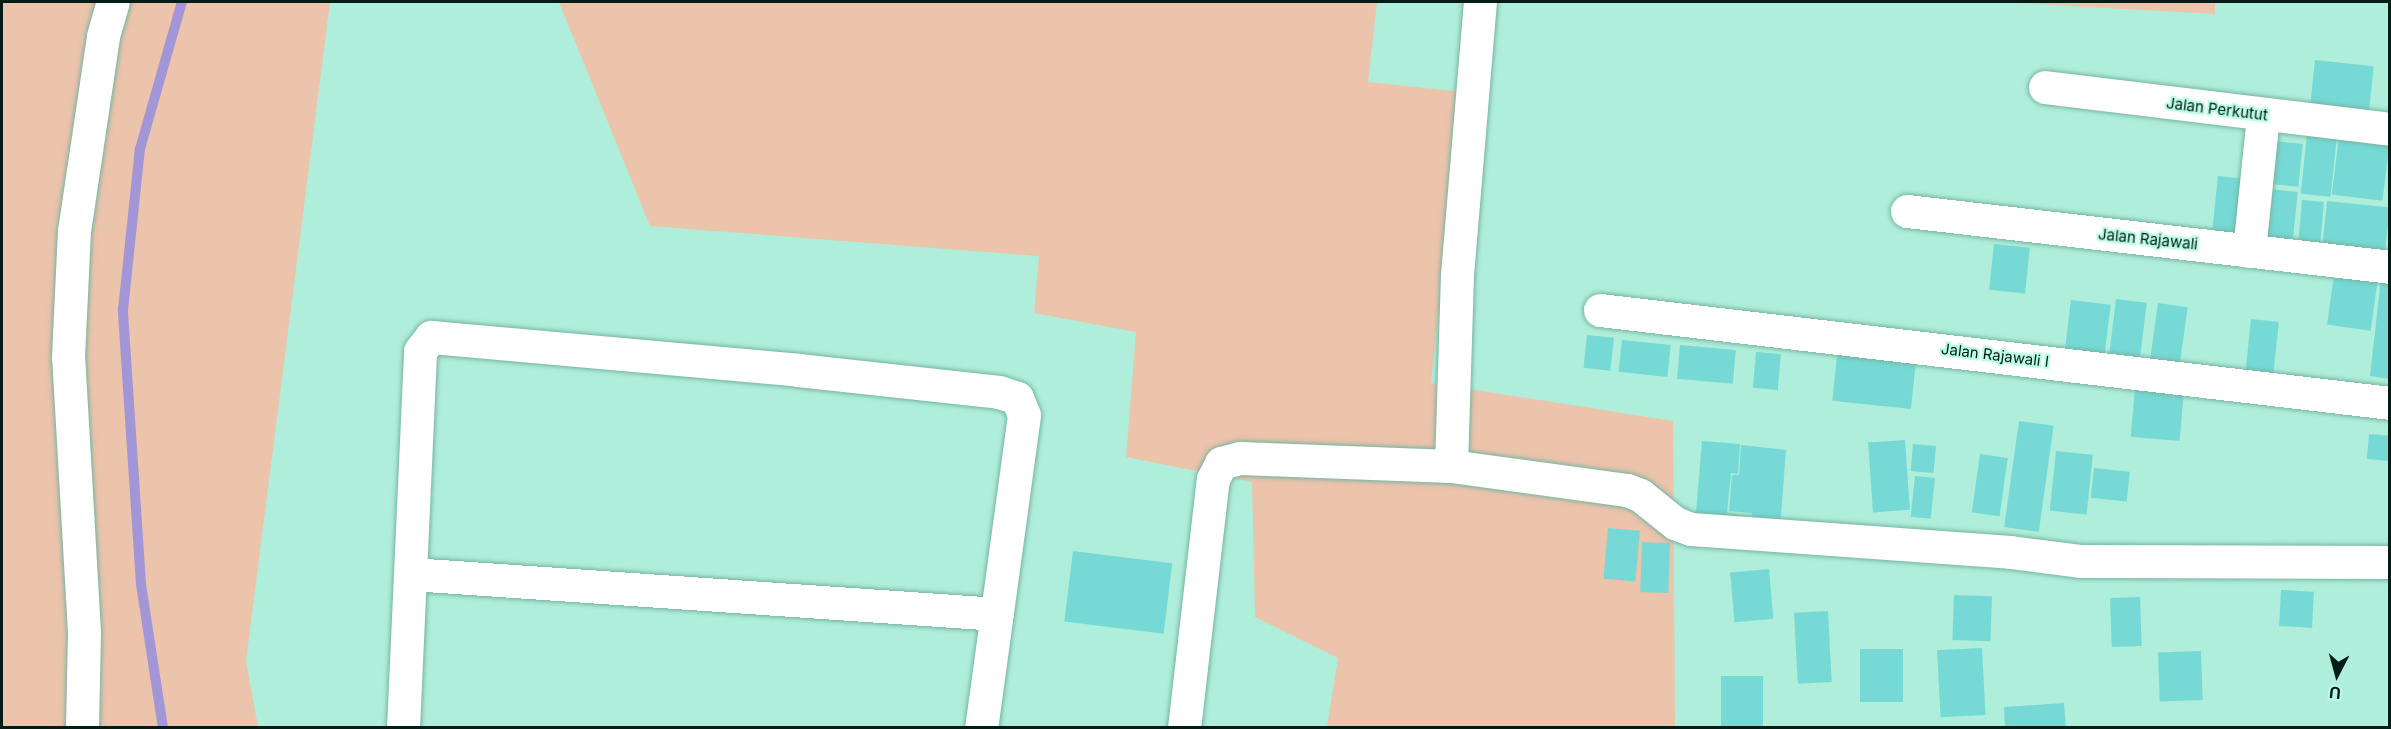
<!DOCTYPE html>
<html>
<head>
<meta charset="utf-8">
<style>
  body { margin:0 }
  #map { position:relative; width:2391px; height:729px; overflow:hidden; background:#afeeda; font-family:Inter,sans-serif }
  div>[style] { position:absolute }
  .green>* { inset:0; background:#ecc3ab }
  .stream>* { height:10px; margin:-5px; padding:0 5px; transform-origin:5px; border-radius:5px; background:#a296d6 }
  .building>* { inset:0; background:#76d9d6; transform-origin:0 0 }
  .roads { filter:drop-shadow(0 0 2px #77b4a1) drop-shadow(0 0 2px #77b4a1) }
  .minor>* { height:33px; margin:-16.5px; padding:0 16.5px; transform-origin:16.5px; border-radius:16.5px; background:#fff }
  span { translate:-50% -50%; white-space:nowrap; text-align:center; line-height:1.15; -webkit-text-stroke:4.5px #bcfce7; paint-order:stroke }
  .street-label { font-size:15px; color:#031c15 }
  .frame { position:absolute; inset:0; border:3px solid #031c15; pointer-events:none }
  .north { position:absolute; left:2307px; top:645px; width:60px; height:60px; -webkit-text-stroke:4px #bcfce7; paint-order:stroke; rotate:186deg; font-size:16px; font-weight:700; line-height:24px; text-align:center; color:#031c15 }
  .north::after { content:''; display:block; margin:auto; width:21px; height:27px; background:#031c15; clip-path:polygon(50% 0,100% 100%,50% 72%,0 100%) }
</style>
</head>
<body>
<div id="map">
  <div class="green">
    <div style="clip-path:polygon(2px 2px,330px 2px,246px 661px,258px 727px,2px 727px)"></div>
    <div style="clip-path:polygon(559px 2px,1377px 2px,1368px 82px,1463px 92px,1431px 383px,1673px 421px,1675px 727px,1327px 727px,1338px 658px,1255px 617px,1252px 482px,1126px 457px,1136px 332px,1034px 313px,1039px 256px,650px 226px)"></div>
    <div style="clip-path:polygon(2001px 2px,2215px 2px,2215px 14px)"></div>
  </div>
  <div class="stream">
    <div style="left:163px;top:728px;width:146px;rotate:-98.7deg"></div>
    <div style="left:141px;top:584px;width:275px;rotate:-93.8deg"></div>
    <div style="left:123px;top:310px;width:162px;rotate:-84deg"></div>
    <div style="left:140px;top:149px;width:153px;rotate:-74.1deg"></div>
  </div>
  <div class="building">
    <div style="left:2315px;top:60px;width:59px;height:57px;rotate:6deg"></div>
    <div style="left:2307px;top:134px;width:30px;height:60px;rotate:6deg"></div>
    <div style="left:2339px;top:136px;width:51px;height:59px;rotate:7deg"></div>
    <div style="left:2264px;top:140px;width:39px;height:43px;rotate:6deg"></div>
    <div style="left:2218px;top:176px;width:36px;height:60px;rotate:6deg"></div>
    <div style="left:2260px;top:188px;width:38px;height:48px;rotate:6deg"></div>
    <div style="left:2302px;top:200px;width:22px;height:41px;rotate:5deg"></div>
    <div style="left:2327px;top:201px;width:63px;height:46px;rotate:6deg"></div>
    <div style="left:1994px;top:244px;width:36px;height:46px;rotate:6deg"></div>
    <div style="left:2334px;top:275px;width:44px;height:50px;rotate:8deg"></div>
    <div style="clip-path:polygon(2381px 279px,2390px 280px,2390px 379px,2370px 376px)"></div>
    <div style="left:2116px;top:299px;width:31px;height:55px;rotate:7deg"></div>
    <div style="left:2071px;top:300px;width:40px;height:56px;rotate:7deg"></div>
    <div style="left:2158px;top:303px;width:30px;height:58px;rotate:8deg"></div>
    <div style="left:2251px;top:319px;width:28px;height:59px;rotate:6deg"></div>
    <div style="left:1587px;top:335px;width:27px;height:33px;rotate:6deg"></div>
    <div style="left:1622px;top:340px;width:49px;height:32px;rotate:6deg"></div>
    <div style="left:1680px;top:345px;width:56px;height:34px;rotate:5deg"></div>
    <div style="left:1838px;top:347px;width:79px;height:54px;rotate:6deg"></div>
    <div style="left:1756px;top:352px;width:25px;height:36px;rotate:5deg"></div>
    <div style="left:2135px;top:388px;width:49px;height:49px;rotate:5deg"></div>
    <div style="left:2019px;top:421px;width:35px;height:107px;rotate:8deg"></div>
    <div style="left:2369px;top:434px;width:21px;height:25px;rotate:5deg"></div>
    <div style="left:1905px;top:440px;width:70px;height:37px;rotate:86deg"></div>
    <div style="clip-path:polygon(1702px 441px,1740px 444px,1738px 474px,1731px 473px,1727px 513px,1748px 516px,1747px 529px,1695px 524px)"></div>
    <div style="left:1913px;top:444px;width:23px;height:27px;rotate:5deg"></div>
    <div style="clip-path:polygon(1741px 445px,1786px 450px,1780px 529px,1751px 527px,1752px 513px,1729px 511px,1732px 475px,1739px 475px)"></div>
    <div style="left:2056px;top:451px;width:37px;height:60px;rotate:6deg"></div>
    <div style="left:1980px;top:454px;width:28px;height:59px;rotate:8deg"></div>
    <div style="left:2094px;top:468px;width:36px;height:30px;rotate:6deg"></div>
    <div style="left:1915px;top:476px;width:20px;height:41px;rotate:6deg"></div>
    <div style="left:1608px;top:528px;width:32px;height:51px;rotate:5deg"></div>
    <div style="left:1642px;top:542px;width:28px;height:50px;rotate:2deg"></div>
    <div style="left:1073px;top:551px;width:100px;height:71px;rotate:7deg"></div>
    <div style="left:1769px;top:569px;width:50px;height:39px;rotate:85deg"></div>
    <div style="left:2281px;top:590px;width:33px;height:36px;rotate:3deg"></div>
    <div style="left:1954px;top:595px;width:38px;height:45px;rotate:2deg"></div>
    <div style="left:2140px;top:597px;width:49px;height:30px;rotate:88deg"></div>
    <div style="left:1828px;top:611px;width:71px;height:34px;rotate:87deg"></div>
    <div style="left:1982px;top:648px;width:67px;height:45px;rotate:87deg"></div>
    <div style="left:1860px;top:649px;width:43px;height:53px"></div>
    <div style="left:2201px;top:651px;width:49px;height:43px;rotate:88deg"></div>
    <div style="left:1721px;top:676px;width:42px;height:52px"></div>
    <div style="clip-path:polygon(2064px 703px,2066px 728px,2005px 728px,2004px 707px)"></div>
  </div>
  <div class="roads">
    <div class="minor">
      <div style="left:2045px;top:87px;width:348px;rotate:6.9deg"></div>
      <div style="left:1907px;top:211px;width:486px;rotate:6.6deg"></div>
      <div style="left:2249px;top:251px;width:137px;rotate:-84.1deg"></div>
      <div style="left:1600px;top:310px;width:795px;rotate:6.71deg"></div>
      <div style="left:1451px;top:466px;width:191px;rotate:-88.2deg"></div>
      <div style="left:1457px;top:275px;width:274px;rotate:-85.2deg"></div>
      <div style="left:411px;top:574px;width:587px;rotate:3.9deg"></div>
      <div style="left:82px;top:728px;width:96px;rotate:-88.8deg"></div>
      <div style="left:84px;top:632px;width:275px;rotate:-93.3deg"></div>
      <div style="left:68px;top:357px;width:126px;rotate:-87.3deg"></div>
      <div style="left:74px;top:231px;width:197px;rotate:-81.5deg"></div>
      <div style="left:103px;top:36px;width:35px;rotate:-74deg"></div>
      <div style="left:403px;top:728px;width:377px;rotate:-87.4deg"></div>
      <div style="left:420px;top:351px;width:18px;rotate:-52deg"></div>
      <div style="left:431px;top:337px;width:368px;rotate:5.1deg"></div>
      <div style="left:798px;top:370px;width:202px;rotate:6.2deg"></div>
      <div style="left:999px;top:392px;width:19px;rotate:18deg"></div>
      <div style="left:1017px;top:398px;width:18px;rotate:68deg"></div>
      <div style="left:1024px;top:415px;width:316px;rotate:97.8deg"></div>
      <div style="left:1184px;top:728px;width:251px;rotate:-83.4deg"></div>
      <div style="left:1213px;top:479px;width:18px;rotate:-63deg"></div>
      <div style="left:1221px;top:463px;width:20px;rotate:-15deg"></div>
      <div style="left:1240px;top:458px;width:211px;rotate:2.2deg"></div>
      <div style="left:1451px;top:466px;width:178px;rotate:7.8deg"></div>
      <div style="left:1627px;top:490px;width:14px;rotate:21deg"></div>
      <div style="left:1640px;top:495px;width:45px;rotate:38.7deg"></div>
      <div style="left:1675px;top:523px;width:17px;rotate:21deg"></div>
      <div style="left:1691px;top:529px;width:320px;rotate:4.1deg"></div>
      <div style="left:2010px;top:552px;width:72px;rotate:7.2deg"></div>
      <div style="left:2081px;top:561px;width:309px;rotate:0.2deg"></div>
    </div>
  </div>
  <div class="street-label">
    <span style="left:2217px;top:109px;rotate:7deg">Jalan Perkutut</span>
    <span style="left:2148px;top:239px;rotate:6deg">Jalan Rajawali</span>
    <span style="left:1995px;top:355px;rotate:7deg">Jalan Rajawali I</span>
  </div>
  <div class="frame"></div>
  <div class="north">U</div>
</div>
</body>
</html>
